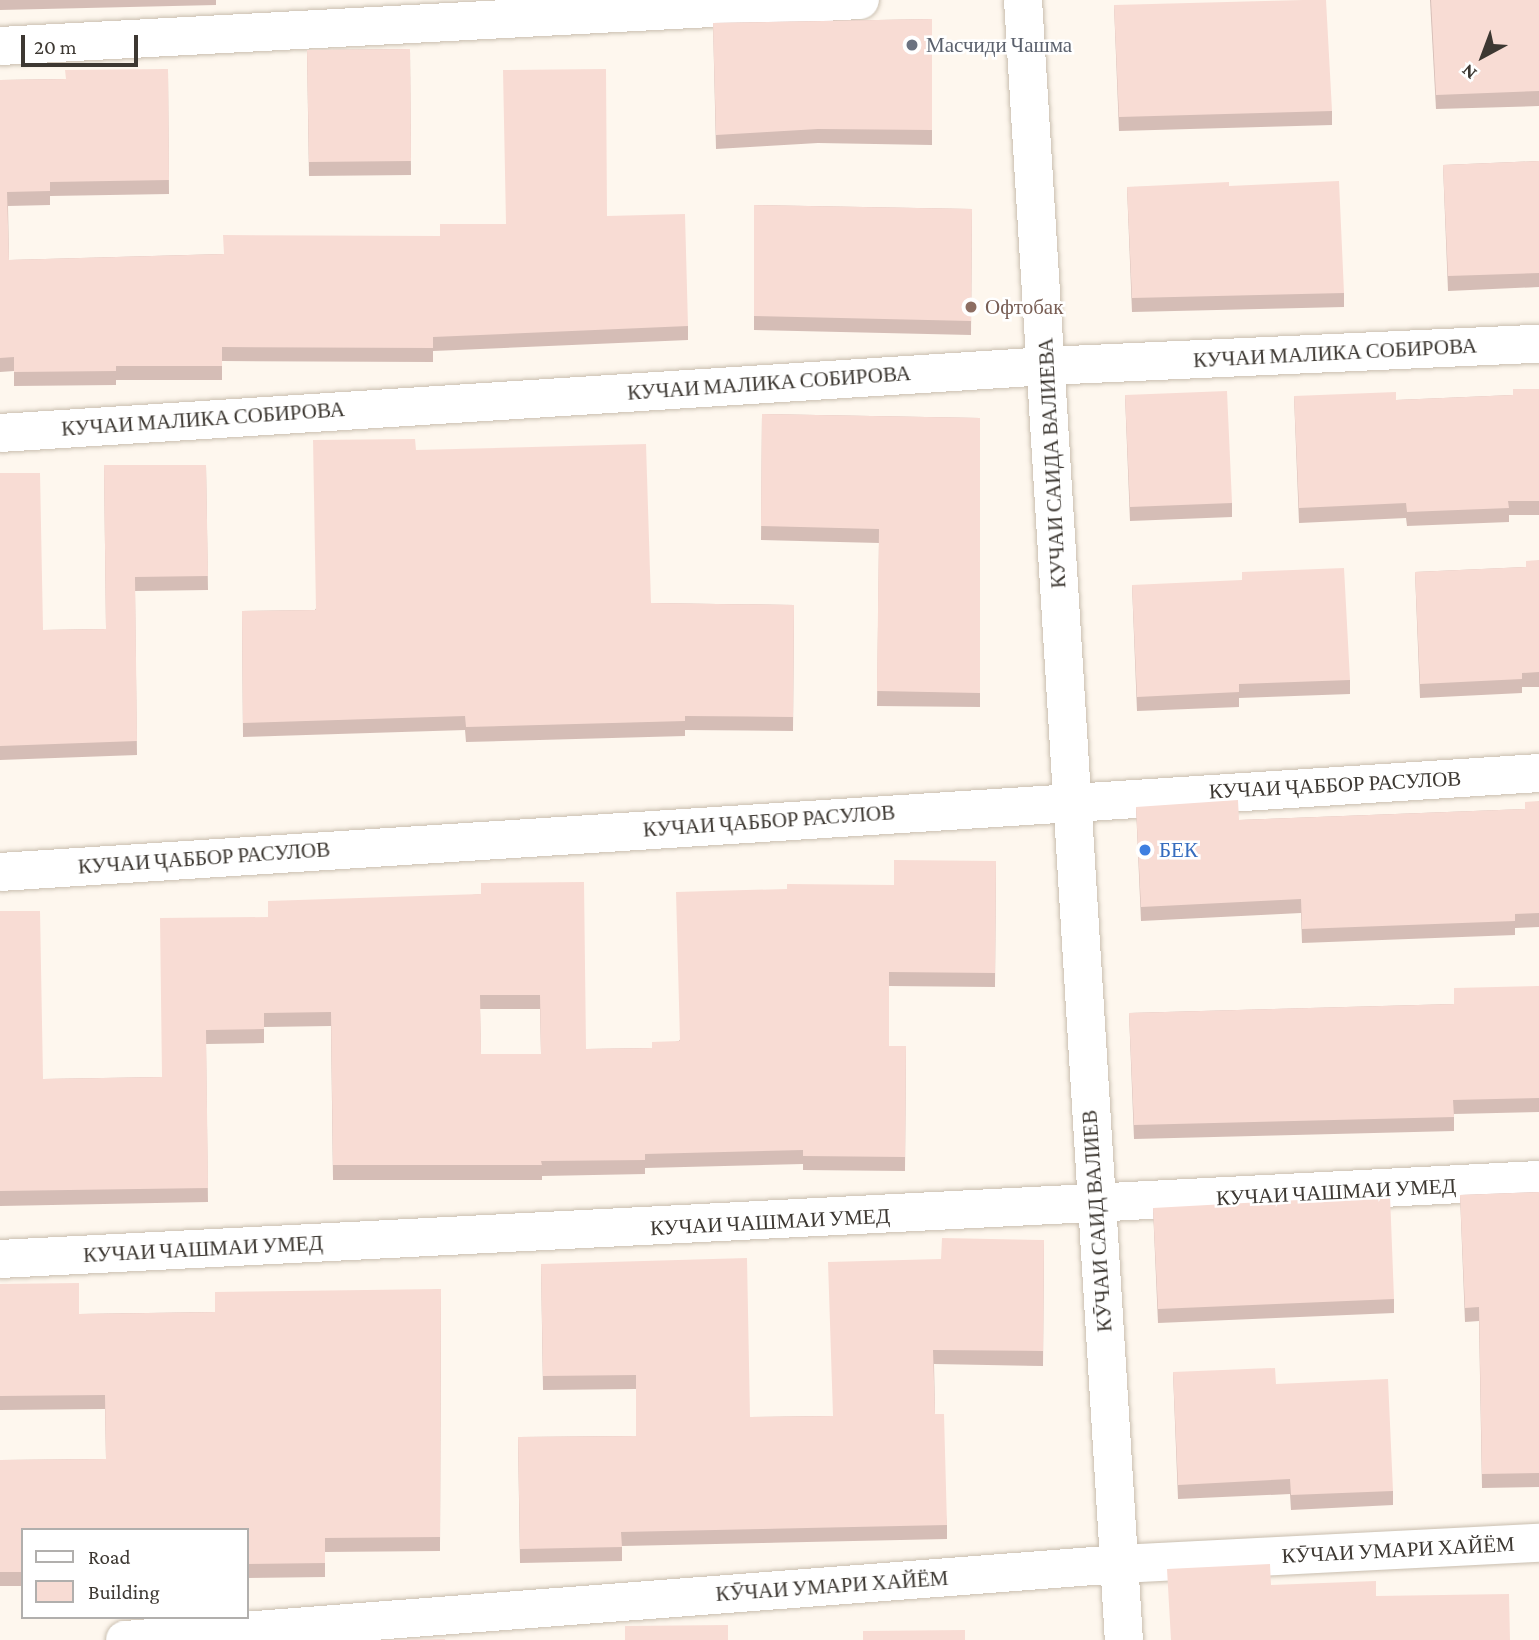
<!DOCTYPE html>
<meta charset="utf-8">
<style>
body{margin:0}
#map{position:relative;width:1539px;height:1640px;overflow:hidden;background:#fef7ee;font-family:"Crimson Pro",serif}
div>[style]{position:absolute}
.roads{filter:drop-shadow(0 0 2px #c9beaf) drop-shadow(0 0 2px #c9beaf)}
.minor>*{height:38px;margin:-19px;padding:0 19px;transform-origin:19px;border-radius:19px;background:#fff}
.wall>*{inset:0;background:#d5bdb6}
.building>*{inset:0;background:#f8dcd4}
.dots>*{width:19px;height:19px;translate:-50% -50%;box-sizing:border-box;border:4px solid #fff;border-radius:50%}
span{translate:-50% -50%;white-space:nowrap;text-align:center;line-height:1.15;-webkit-text-stroke:5px #fff;paint-order:stroke}
.worship-label{font-size:21px;color:#5b616d}
.left{translate:0 -50%;text-align:left}
.education-label{font-size:21px;color:#785e54}
.street-label{font-size:21px;color:#3d3832}
.shop-label{font-size:21px;color:#366cbe}
.legend{position:absolute;left:21px;top:1528px;width:228px;height:91px;box-sizing:border-box;background:#fff;border:2px solid #b1afad;margin:0;padding:9px 12px;list-style:none;font-size:21px;color:#3d3832}
.legend li{display:flex;align-items:center;gap:14px;height:35px}
.legend b{width:35px;border:2px solid #b1afad}
.north{position:absolute;left:1448px;top:21px;width:70px;height:70px;-webkit-text-stroke:5px #fff;paint-order:stroke;rotate:221deg;font-size:19px;font-weight:700;line-height:28px;text-align:center;color:#3d3832}
.north::after{content:'';display:block;margin:auto;width:24px;height:32px;background:#3d3832;clip-path:polygon(50% 0,100% 100%,50% 72%,0 100%)}
.scale{position:absolute;left:21px;top:35px;width:117px;height:32px;box-sizing:border-box;border:4px solid #3d3832;border-top:0;padding-left:9px;font-size:21px;line-height:24px;white-space:nowrap;color:#3d3832;-webkit-text-stroke:5px #fff;paint-order:stroke}
</style>
<div id="map">
<div class="roads">
<div class="minor">
<i style="left:1023px;top:0;width:1643px;rotate:86.48deg"></i>
<i style="left:0;top:46px;width:861px;rotate:-3.06deg"></i>
<i style="left:0;top:433px;width:1049px;rotate:-3.66deg"></i>
<i style="left:1047px;top:366px;width:492px;rotate:-2.6deg"></i>
<i style="left:0;top:872px;width:1542px;rotate:-3.68deg"></i>
<i style="left:0;top:1259px;width:1541px;rotate:-2.94deg"></i>
<i style="left:125px;top:1640px;width:997px;rotate:-4.37deg"></i>
<i style="left:1119px;top:1564px;width:421px;rotate:-2.9deg"></i>
</div>
</div>
<div class="wall">
<i style="clip-path:polygon(0 0,216px 0,216px 5px,0 10px)"></i>
<i style="clip-path:polygon(1430px 0,1539px 0,1539px 106px,1436px 109px)"></i>
<i style="clip-path:polygon(1114px 5px,1332px 111px,1332px 125px,1119px 131px)"></i>
<i style="clip-path:polygon(932px 19px,932px 145px,818px 143px,716px 149px,713px 23px)"></i>
<i style="clip-path:polygon(410px 49px,411px 175px,309px 176px,307px 50px)"></i>
<i style="clip-path:polygon(168px 69px,169px 194px,50px 196px,50px 205px,8px 206px,9px 260px,223px 254px,440px 236px,506px 224px,607px 216px,688px 326px,688px 340px,433px 351px,433px 362px,222px 361px,222px 380px,116px 380px,116px 385px,14px 386px,14px 371px,0 372px,0 80px,66px 79px)"></i>
<i style="clip-path:polygon(1539px 161px,1539px 287px,1448px 291px,1443px 165px)"></i>
<i style="clip-path:polygon(1229px 186px,1344px 293px,1344px 307px,1132px 312px,1127px 187px)"></i>
<i style="clip-path:polygon(754px 205px,972px 209px,971px 335px,754px 330px)"></i>
<i style="clip-path:polygon(1539px 389px,1539px 515px,1509px 515px,1509px 522px,1407px 526px,1406px 518px,1299px 523px,1294px 396px,1396px 400px,1513px 395px)"></i>
<i style="clip-path:polygon(1125px 395px,1232px 503px,1232px 517px,1130px 521px)"></i>
<i style="clip-path:polygon(762px 414px,980px 418px,980px 707px,877px 706px,879px 543px,761px 540px)"></i>
<i style="clip-path:polygon(416px 450px,651px 603px,794px 605px,793px 731px,685px 730px,685px 736px,466px 742px,465px 730px,243px 737px,242px 611px,315px 610px)"></i>
<i style="clip-path:polygon(104px 465px,206px 465px,208px 590px,135px 591px,137px 755px,0 760px,0 473px,43px 630px,106px 629px)"></i>
<i style="clip-path:polygon(1539px 560px,1539px 687px,1522px 687px,1522px 693px,1420px 698px,1415px 572px,1526px 567px)"></i>
<i style="clip-path:polygon(1132px 585px,1350px 680px,1350px 694px,1239px 698px,1239px 707px,1137px 711px)"></i>
<i style="clip-path:polygon(1539px 801px,1539px 927px,1515px 928px,1515px 935px,1302px 943px,1301px 913px,1141px 921px,1136px 807px,1239px 820px,1525px 809px)"></i>
<i style="clip-path:polygon(evenodd,996px 861px,995px 987px,889px 986px,889px 1046px,906px 1046px,905px 1171px,803px 1170px,803px 1164px,645px 1168px,645px 1174px,542px 1176px,542px 1180px,333px 1180px,331px 1026px,264px 1027px,264px 1043px,206px 1044px,208px 1202px,0 1206px,0 911px,43px 1079px,162px 1077px,268px 917px,481px 894px,586px 1049px,652px 1048px,679px 1041px,787px 889px,894px 885px,996px 861px,480px 1009px,540px 1009px,541px 1054px,481px 1054px,480px 1009px)"></i>
<i style="clip-path:polygon(1539px 986px,1539px 1112px,1454px 1114px,1454px 1131px,1134px 1139px,1129px 1013px,1454px 1004px)"></i>
<i style="clip-path:polygon(1539px 1192px,1539px 1487px,1482px 1488px,1479px 1321px,1465px 1322px,1460px 1195px)"></i>
<i style="clip-path:polygon(1153px 1208px,1394px 1299px,1394px 1313px,1158px 1323px)"></i>
<i style="clip-path:polygon(1044px 1240px,1043px 1366px,934px 1364px,935px 1414px,947px 1525px,947px 1539px,622px 1546px,622px 1561px,520px 1563px,518px 1437px,636px 1436px,636px 1389px,543px 1390px,541px 1264px,750px 1417px,833px 1416px,941px 1259px)"></i>
<i style="clip-path:polygon(0 1284px,79px 1314px,215px 1312px,441px 1289px,440px 1551px,325px 1552px,325px 1577px,247px 1578px,247px 1530px,23px 1530px,23px 1586px,0 1586px,0 1460px,106px 1459px,105px 1409px,0 1410px)"></i>
<i style="clip-path:polygon(1173px 1372px,1393px 1491px,1393px 1505px,1291px 1510px,1290px 1494px,1178px 1499px)"></i>
</div>
<div class="building">
<i style="clip-path:polygon(1303px 0,1326px 0,1332px 111px,1119px 117px,1114px 5px)"></i>
<i style="clip-path:polygon(1431px 0,1539px 0,1539px 91px,1436px 95px)"></i>
<i style="clip-path:polygon(932px 19px,932px 130px,818px 129px,716px 135px,713px 23px)"></i>
<i style="clip-path:polygon(410px 49px,411px 161px,309px 162px,307px 50px)"></i>
<i style="clip-path:polygon(168px 69px,169px 180px,50px 182px,50px 191px,7px 192px,9px 260px,224px 254px,223px 235px,440px 236px,440px 224px,506px 224px,503px 70px,606px 69px,607px 216px,685px 214px,688px 326px,433px 337px,433px 348px,222px 347px,222px 366px,116px 366px,116px 371px,14px 372px,14px 357px,0 358px,0 80px,66px 79px,65px 70px)"></i>
<i style="clip-path:polygon(1539px 161px,1539px 273px,1448px 276px,1443px 165px)"></i>
<i style="clip-path:polygon(1339px 181px,1344px 293px,1132px 298px,1127px 187px,1229px 182px,1229px 186px)"></i>
<i style="clip-path:polygon(754px 205px,972px 209px,971px 321px,754px 316px)"></i>
<i style="clip-path:polygon(1513px 389px,1539px 389px,1539px 501px,1508px 501px,1509px 508px,1407px 512px,1406px 503px,1299px 508px,1294px 396px,1396px 392px,1396px 400px,1513px 395px)"></i>
<i style="clip-path:polygon(1227px 391px,1232px 503px,1130px 507px,1125px 395px)"></i>
<i style="clip-path:polygon(762px 414px,980px 418px,980px 693px,877px 691px,879px 529px,761px 526px)"></i>
<i style="clip-path:polygon(415px 439px,416px 450px,646px 444px,651px 603px,794px 605px,793px 717px,685px 716px,685px 721px,466px 727px,465px 716px,243px 723px,242px 611px,316px 610px,313px 440px)"></i>
<i style="clip-path:polygon(104px 465px,206px 465px,208px 576px,135px 577px,137px 741px,0 746px,0 473px,40px 473px,43px 630px,106px 629px)"></i>
<i style="clip-path:polygon(1539px 560px,1539px 672px,1522px 673px,1522px 679px,1420px 684px,1415px 572px,1526px 567px,1526px 561px)"></i>
<i style="clip-path:polygon(1344px 568px,1350px 680px,1239px 684px,1239px 692px,1137px 697px,1132px 585px,1242px 580px,1242px 572px)"></i>
<i style="clip-path:polygon(1238px 800px,1239px 820px,1525px 809px,1525px 802px,1539px 801px,1539px 913px,1515px 914px,1515px 921px,1302px 929px,1301px 899px,1141px 907px,1136px 807px)"></i>
<i style="clip-path:polygon(evenodd,894px 860px,996px 861px,995px 973px,889px 972px,889px 1046px,906px 1046px,905px 1157px,803px 1156px,803px 1150px,645px 1154px,645px 1160px,541px 1161px,542px 1165px,333px 1165px,331px 1012px,264px 1013px,264px 1029px,206px 1030px,208px 1188px,0 1191px,0 911px,40px 911px,43px 1079px,162px 1077px,160px 918px,268px 917px,268px 901px,481px 894px,481px 883px,584px 882px,586px 1049px,652px 1048px,652px 1042px,680px 1041px,676px 892px,787px 889px,787px 884px,894px 885px,894px 860px,480px 995px,540px 995px,541px 1054px,481px 1054px,480px 995px)"></i>
<i style="clip-path:polygon(1539px 986px,1539px 1098px,1453px 1100px,1454px 1117px,1134px 1125px,1129px 1013px,1454px 1004px,1454px 988px)"></i>
<i style="clip-path:polygon(1539px 1192px,1539px 1473px,1482px 1474px,1479px 1307px,1465px 1308px,1460px 1195px)"></i>
<i style="clip-path:polygon(1390px 1195px,1394px 1299px,1158px 1309px,1153px 1208px)"></i>
<i style="clip-path:polygon(942px 1238px,1044px 1240px,1043px 1351px,933px 1350px,935px 1414px,944px 1414px,947px 1525px,621px 1532px,622px 1547px,520px 1549px,518px 1437px,636px 1436px,636px 1375px,543px 1376px,541px 1264px,747px 1258px,750px 1417px,833px 1416px,828px 1262px,941px 1259px)"></i>
<i style="clip-path:polygon(79px 1283px,79px 1314px,215px 1312px,215px 1292px,441px 1289px,440px 1537px,325px 1538px,325px 1563px,247px 1564px,247px 1530px,23px 1530px,23px 1572px,0 1572px,0 1460px,106px 1459px,105px 1395px,0 1396px,0 1284px)"></i>
<i style="clip-path:polygon(1275px 1368px,1276px 1384px,1388px 1379px,1393px 1491px,1291px 1495px,1290px 1479px,1178px 1485px,1173px 1372px)"></i>
<i style="clip-path:polygon(1270px 1564px,1271px 1585px,1376px 1581px,1376px 1596px,1509px 1594px,1510px 1640px,1171px 1640px,1167px 1569px)"></i>
<i style="clip-path:polygon(728px 1625px,728px 1640px,625px 1640px,625px 1626px)"></i>
<i style="clip-path:polygon(965px 1630px,965px 1640px,863px 1640px,863px 1631px)"></i>
<i style="clip-path:polygon(445px 1639px,445px 1640px,378px 1640px)"></i>
</div>
<div class="dots">
<i style="left:912px;top:45px;background:#6b7280"></i>
<i style="left:971px;top:307px;background:#8d6e63"></i>
<i style="left:1145px;top:850px;background:#3f7fe0"></i>
</div>
<div class="worship-label">
<span class="left" style="left:926px;top:45px">Масчиди Чашма</span>
</div>
<div class="education-label">
<span class="left" style="left:985px;top:307px">Офтобак</span>
</div>
<div class="street-label">
<span style="left:1335px;top:353px;rotate:-3deg">КУЧАИ МАЛИКА СОБИРОВА</span>
<span style="left:769px;top:383px;rotate:-4deg">КУЧАИ МАЛИКА СОБИРОВА</span>
<span style="left:203px;top:419px;rotate:-4deg">КУЧАИ МАЛИКА СОБИРОВА</span>
<span style="left:1052px;top:463px;rotate:-93deg">КУЧАИ САИДА ВАЛИЕВА</span>
<span style="left:1335px;top:785px;rotate:-3deg">КУЧАИ ҶАББОР РАСУЛОВ</span>
<span style="left:769px;top:821px;rotate:-4deg">КУЧАИ ҶАББОР РАСУЛОВ</span>
<span style="left:204px;top:858px;rotate:-4deg">КУЧАИ ҶАББОР РАСУЛОВ</span>
<span style="left:1336px;top:1192px;rotate:-3deg">КУЧАИ ЧАШМАИ УМЕД</span>
<span style="left:1097px;top:1221px;rotate:-94deg">КӮЧАИ САИД ВАЛИЕВ</span>
<span style="left:770px;top:1222px;rotate:-3deg">КУЧАИ ЧАШМАИ УМЕД</span>
<span style="left:203px;top:1249px;rotate:-3deg">КУЧАИ ЧАШМАИ УМЕД</span>
<span style="left:1398px;top:1550px;rotate:-3deg">КӮЧАИ УМАРИ ХАЙЁМ</span>
<span style="left:832px;top:1586px;rotate:-4deg">КӮЧАИ УМАРИ ХАЙЁМ</span>
</div>
<div class="shop-label">
<span class="left" style="left:1159px;top:850px">БЕК</span>
</div>
<ul class="legend">
<li><b style="height:9px;background:#fff"></b>Road</li>
<li><b style="height:19px;background:#f8dcd4"></b>Building</li>
</ul>
<div class="north">N</div>
<div class="scale">20 m</div>
</div>
